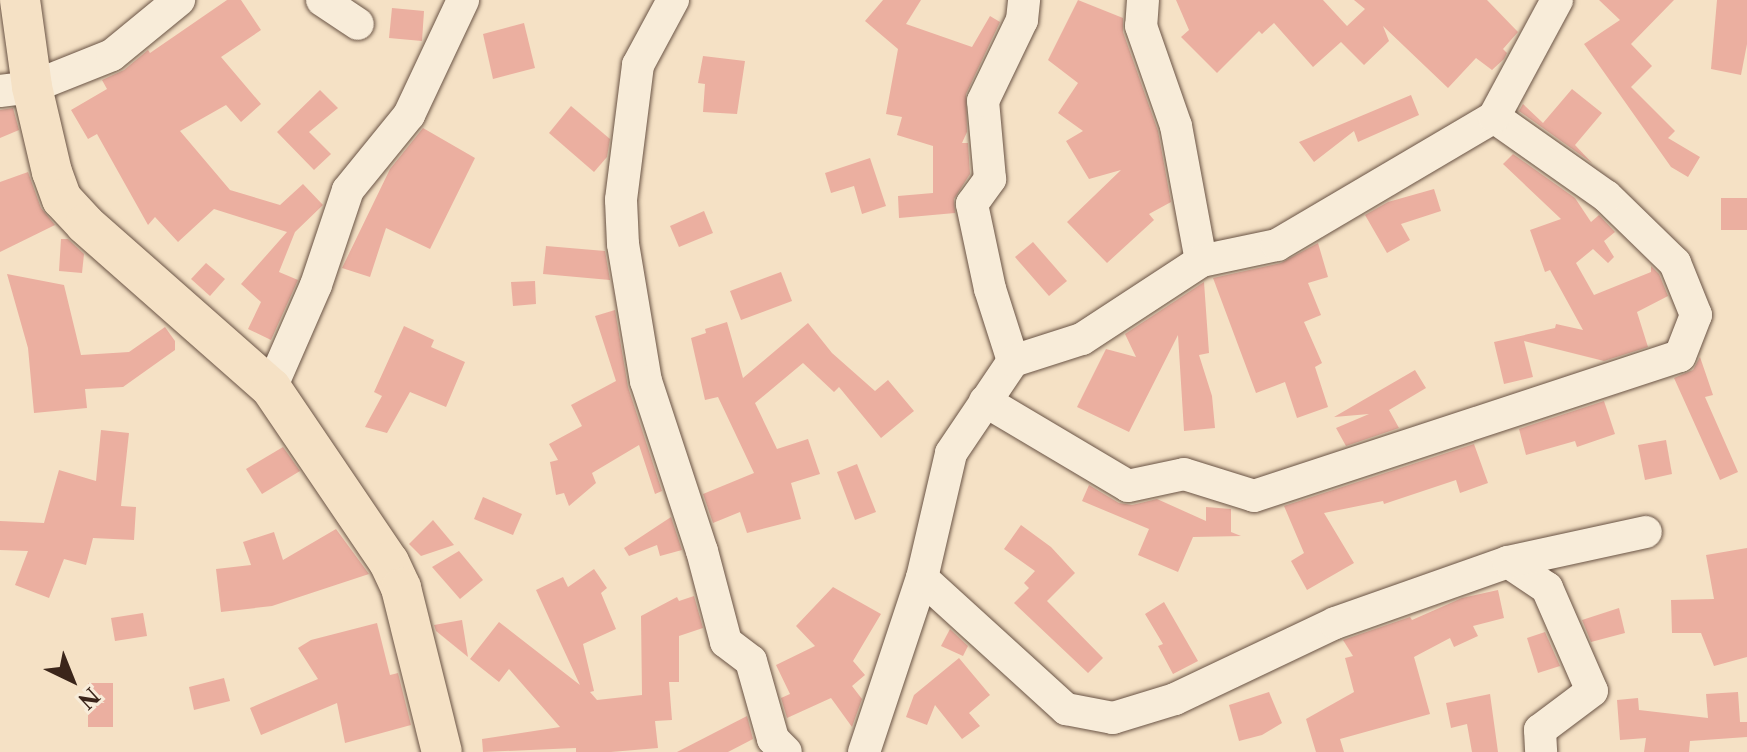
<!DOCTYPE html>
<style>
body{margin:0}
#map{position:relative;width:1747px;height:752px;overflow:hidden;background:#f5e1c5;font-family:"Libre Caslon Text",serif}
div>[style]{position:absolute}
.building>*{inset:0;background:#ebafa0}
.roads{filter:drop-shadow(0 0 2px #6a5445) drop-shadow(0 0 2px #6a5445)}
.minor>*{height:32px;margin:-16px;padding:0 16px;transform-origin:16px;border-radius:16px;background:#f8ecd9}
.major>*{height:40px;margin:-20px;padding:0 20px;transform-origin:20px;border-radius:20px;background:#f5e1c5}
span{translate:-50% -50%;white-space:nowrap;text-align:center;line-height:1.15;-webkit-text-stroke:7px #f8ecd9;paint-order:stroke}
.north{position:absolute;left:32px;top:640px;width:80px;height:80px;-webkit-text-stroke:6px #f8ecd9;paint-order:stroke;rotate:137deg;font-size:22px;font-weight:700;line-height:32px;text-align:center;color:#3b251a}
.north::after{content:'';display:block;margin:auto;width:28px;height:36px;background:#3b251a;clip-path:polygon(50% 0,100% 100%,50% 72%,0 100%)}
</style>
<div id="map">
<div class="building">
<i style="clip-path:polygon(227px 0,241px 0,261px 30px,221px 57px,261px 104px,241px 122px,226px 105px,180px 131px,230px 190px,280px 205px,303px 184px,323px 205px,295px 232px,279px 272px,298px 280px,271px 340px,248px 329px,261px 302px,241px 284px,287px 232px,214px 209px,178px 242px,155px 217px,148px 225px,97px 134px,88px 139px,71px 110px,107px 89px,102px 80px,124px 70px,148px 50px,150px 53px)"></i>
<i style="clip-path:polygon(883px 0,921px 0,906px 24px,972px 47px,990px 16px,1000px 22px,966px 94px,967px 132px,962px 143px,968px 143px,970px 174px,954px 199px,955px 213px,899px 218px,898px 196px,933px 193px,933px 146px,897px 135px,902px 117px,886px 114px,898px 49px,865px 21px)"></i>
<i style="clip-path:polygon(1078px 0,1123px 18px,1123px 32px,1158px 131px,1171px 202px,1149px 214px,1154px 220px,1107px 263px,1067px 222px,1121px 170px,1089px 179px,1066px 141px,1083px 131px,1058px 113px,1078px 83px,1048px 60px)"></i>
<i style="clip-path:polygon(1176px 0,1323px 0,1347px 26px,1365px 9px,1354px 0,1487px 0,1518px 32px,1503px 49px,1507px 53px,1504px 59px,1492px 70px,1476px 58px,1448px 88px,1383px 26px,1389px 41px,1364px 65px,1341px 42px,1313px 67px,1274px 23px,1262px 34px,1259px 31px,1217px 73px,1181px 37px,1189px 30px)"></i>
<i style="clip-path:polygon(1599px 0,1674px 0,1631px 44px,1652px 66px,1631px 87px,1675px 131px,1668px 138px,1700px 157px,1688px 177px,1671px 167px,1584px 44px,1620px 20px)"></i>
<i style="clip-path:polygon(1717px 0,1747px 0,1747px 44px,1741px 75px,1711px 69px)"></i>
<i style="clip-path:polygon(392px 8px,424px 11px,422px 41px,389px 38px)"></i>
<i style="clip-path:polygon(524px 23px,535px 68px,493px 79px,483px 34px)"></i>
<i style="clip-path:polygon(703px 56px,745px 61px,737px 114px,703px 112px,705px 84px,698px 83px)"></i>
<i style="clip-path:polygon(1572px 89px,1602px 113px,1575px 145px,1592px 163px,1519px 111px,1523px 104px,1543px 123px)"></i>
<i style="clip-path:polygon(320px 90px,338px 108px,309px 132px,331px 154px,314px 170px,277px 132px)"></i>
<i style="clip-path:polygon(1411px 95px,1419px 115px,1358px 142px,1354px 131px,1314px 162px,1299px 142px)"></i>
<i style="clip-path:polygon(571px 106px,610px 139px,607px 157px,594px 172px,549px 133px)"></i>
<i style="clip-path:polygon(13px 108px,19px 130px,0 138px,0 110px)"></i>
<i style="clip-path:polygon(423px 128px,475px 158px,430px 249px,386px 228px,370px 277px,342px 268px,390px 169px)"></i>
<i style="clip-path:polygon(1513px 154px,1575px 198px,1591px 222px,1599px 215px,1615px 232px,1604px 241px,1614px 257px,1608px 263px,1593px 249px,1576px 263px,1594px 295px,1651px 272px,1651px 266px,1659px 274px,1668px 296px,1637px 312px,1648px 347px,1604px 361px,1524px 341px,1533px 377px,1504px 384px,1494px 342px,1555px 328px,1556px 324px,1583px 330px,1550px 270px,1545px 272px,1530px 230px,1561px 219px,1503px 164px)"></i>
<i style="clip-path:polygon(870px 158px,886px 206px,862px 214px,854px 186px,831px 193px,825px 173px)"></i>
<i style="clip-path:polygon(28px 172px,41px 208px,55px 225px,0 252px,0 182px)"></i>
<i style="clip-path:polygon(1434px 189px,1441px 211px,1401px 224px,1410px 240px,1387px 253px,1365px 215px,1388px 202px)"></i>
<i style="clip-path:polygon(1721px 198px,1747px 198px,1747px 230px,1721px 230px)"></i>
<i style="clip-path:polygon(704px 211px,713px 233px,679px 247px,670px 226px)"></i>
<i style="clip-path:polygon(61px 239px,68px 239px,84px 254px,82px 273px,59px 271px)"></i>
<i style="clip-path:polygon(1033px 242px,1067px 281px,1049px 296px,1015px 257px)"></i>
<i style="clip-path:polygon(1318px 243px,1328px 277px,1308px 283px,1321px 315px,1304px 322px,1322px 363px,1315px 367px,1328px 407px,1297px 418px,1285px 382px,1256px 393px,1213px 278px,1281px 263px)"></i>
<i style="clip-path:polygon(546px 246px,605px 251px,610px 280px,543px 274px)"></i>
<i style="clip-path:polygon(206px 263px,225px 279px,210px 296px,191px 279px)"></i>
<i style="clip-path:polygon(781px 272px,792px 301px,741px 320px,730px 291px)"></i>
<i style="clip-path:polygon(7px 274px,64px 285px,81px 355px,129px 352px,165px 327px,175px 341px,175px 350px,123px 387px,85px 389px,87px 408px,34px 413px,28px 348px)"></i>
<i style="clip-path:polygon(535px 281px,536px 304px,513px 306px,511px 282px)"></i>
<i style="clip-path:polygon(1204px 282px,1209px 353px,1199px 355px,1212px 396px,1215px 428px,1184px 431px,1178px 335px,1129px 432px,1077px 407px,1106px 349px,1136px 357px,1125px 334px)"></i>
<i style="clip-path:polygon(615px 310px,628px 387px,662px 491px,655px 494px,639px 445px,592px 473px,596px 483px,569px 506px,564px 493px,556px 495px,550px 462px,558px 460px,549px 444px,582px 426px,571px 405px,616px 381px,595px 316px)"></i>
<i style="clip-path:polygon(727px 322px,743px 378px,808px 323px,832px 353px,875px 391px,888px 380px,914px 411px,881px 438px,839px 387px,834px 392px,803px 363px,755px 403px,777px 449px,808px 439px,820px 474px,791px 483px,801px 519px,747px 533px,740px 512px,713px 523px,703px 494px,754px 473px,718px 397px,705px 400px,691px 338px,706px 333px,705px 329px)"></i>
<i style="clip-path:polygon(404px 326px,434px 340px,431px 347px,465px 362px,446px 407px,410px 392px,387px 433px,365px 427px,382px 396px,374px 392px)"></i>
<i style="clip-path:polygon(1700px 357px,1713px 395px,1705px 397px,1738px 472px,1720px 480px,1674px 378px,1693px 370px)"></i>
<i style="clip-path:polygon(1415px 370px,1426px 388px,1389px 410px,1399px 428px,1346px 446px,1336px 428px,1369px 414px,1334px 417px)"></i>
<i style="clip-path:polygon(1604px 401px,1615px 434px,1577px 447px,1575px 441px,1526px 455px,1519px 429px)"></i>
<i style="clip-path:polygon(101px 430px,129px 433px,121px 506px,136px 507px,134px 540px,93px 538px,86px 565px,64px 559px,49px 598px,15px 585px,28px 551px,0 550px,0 521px,44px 523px,59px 470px,96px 481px)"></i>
<i style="clip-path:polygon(1666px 440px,1672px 474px,1645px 480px,1638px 445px)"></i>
<i style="clip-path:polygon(1474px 444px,1488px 483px,1460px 493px,1456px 480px,1384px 504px,1383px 501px,1324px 513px,1354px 563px,1307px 590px,1291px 561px,1304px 553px,1284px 506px)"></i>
<i style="clip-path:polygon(283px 447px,300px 471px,262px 494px,246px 469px)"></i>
<i style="clip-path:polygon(857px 464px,876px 512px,855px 520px,837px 472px)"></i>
<i style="clip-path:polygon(1089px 485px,1119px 503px,1132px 505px,1157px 499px,1206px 521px,1206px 507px,1231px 509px,1231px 532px,1241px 536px,1193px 537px,1178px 572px,1138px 555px,1149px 529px,1082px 501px)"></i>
<i style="clip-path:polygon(483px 497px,522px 514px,513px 535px,474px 519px)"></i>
<i style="clip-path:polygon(671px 517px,682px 550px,660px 556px,657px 545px,629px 556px,624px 548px)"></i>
<i style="clip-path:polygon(433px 520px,454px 545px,421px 556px,409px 544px)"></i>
<i style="clip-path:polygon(1021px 525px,1051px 547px,1075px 573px,1047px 601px,1103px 658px,1088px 673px,1014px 603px,1029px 588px,1024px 583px,1035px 571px,1004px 549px)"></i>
<i style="clip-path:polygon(336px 529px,369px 574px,272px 606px,221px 612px,216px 569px,251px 565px,243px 542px,274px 532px,283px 560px)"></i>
<i style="clip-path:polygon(1747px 548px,1747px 657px,1714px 666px,1701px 633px,1672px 633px,1671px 600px,1714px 599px,1706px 555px)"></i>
<i style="clip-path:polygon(459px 551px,483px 580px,460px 599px,432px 567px)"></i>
<i style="clip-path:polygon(594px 569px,607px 588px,601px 593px,616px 629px,583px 644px,594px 691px,590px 692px,597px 700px,642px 695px,641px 616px,677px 597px,679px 601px,694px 596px,703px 628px,679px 636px,679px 682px,669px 682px,672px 720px,655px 721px,658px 748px,611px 752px,576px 752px,576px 748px,483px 752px,482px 739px,560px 727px,509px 669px,499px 682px,470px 659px,499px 622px,580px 685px,536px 590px,563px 577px,568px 587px)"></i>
<i style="clip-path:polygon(833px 587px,881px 614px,853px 661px,865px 675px,852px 686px,862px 699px,852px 727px,831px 698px,787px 718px,781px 698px,790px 694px,776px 665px,815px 646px,796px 626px)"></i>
<i style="clip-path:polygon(1498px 590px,1504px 618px,1473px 626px,1478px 636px,1454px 647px,1450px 638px,1414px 657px,1430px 714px,1340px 739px,1344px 752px,1316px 752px,1306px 719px,1354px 692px,1345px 658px,1353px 656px,1343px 640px,1410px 617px,1412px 620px,1462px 598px)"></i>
<i style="clip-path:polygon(1164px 602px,1198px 661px,1173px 674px,1158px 646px,1163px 644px,1145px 614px)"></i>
<i style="clip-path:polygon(1619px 608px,1625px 633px,1591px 642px,1582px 620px)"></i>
<i style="clip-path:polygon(143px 613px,147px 636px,115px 641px,111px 618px)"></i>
<i style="clip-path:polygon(462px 620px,468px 657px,436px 631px,434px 625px)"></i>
<i style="clip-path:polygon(377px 623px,390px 675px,398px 673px,411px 725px,345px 743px,337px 703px,261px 735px,250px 708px,318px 679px,298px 648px,311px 640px)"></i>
<i style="clip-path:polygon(950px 629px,968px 646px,963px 656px,941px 646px)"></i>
<i style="clip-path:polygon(1545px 632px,1560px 666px,1538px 673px,1527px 638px)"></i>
<i style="clip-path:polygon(959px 658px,990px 695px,969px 713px,980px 726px,962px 739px,935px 705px,927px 725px,906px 717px,914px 695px)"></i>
<i style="clip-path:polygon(224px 678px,230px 701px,194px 710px,189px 687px)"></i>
<i style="clip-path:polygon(88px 683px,113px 683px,113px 727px,88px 727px)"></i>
<i style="clip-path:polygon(1269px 692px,1282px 723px,1262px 735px,1239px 741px,1229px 705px)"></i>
<i style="clip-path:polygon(1738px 692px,1740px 722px,1747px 722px,1747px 737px,1690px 741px,1689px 752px,1644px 752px,1646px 738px,1620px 740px,1617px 700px,1638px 698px,1639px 710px,1708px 718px,1706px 694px)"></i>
<i style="clip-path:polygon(1490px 694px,1498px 752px,1472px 752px,1467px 724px,1451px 728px,1446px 703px)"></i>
<i style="clip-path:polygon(747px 716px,753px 739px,728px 752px,677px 752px)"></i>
</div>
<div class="roads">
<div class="minor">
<i style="left:322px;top:0;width:43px;rotate:33.7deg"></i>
<i style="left:673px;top:0;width:74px;rotate:118.3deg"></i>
<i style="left:638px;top:65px;width:136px;rotate:97.2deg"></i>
<i style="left:621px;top:200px;width:44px;rotate:87.4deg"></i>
<i style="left:623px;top:244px;width:139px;rotate:80.5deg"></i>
<i style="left:646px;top:381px;width:179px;rotate:71.8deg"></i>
<i style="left:702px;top:551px;width:94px;rotate:75.2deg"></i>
<i style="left:726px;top:642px;width:31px;rotate:37deg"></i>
<i style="left:751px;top:661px;width:81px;rotate:74.2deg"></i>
<i style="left:773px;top:739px;width:18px;rotate:45deg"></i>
<i style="left:1143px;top:0;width:26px;rotate:94deg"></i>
<i style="left:1141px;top:26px;width:106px;rotate:70.7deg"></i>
<i style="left:1176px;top:126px;width:137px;rotate:79.5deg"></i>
<i style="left:0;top:91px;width:32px;rotate:-7deg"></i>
<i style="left:32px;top:87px;width:86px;rotate:-21.8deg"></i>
<i style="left:112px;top:55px;width:87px;rotate:-39.4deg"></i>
<i style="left:1013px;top:361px;width:76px;rotate:-107.7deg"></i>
<i style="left:990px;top:289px;width:87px;rotate:-102deg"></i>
<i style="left:972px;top:204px;width:31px;rotate:-54deg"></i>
<i style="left:990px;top:179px;width:78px;rotate:-95.1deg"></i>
<i style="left:983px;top:101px;width:90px;rotate:-64.3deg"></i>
<i style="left:1022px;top:20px;width:20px;rotate:-84deg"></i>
<i style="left:271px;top:388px;width:112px;rotate:-66.4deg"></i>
<i style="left:316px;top:285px;width:100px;rotate:-71.4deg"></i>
<i style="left:348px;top:190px;width:97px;rotate:-50.9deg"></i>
<i style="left:409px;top:115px;width:127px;rotate:-64.8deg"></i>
<i style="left:985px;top:401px;width:166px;rotate:30.7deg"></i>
<i style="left:1128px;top:486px;width:57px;rotate:-12.1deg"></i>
<i style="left:1184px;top:474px;width:73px;rotate:17.4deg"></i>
<i style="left:1254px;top:496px;width:448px;rotate:-18.2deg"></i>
<i style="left:1680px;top:356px;width:44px;rotate:-68.7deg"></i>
<i style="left:1696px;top:315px;width:56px;rotate:-112deg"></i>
<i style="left:1675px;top:263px;width:96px;rotate:-135.8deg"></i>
<i style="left:1606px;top:196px;width:137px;rotate:-144.8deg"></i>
<i style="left:1508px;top:562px;width:47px;rotate:33.7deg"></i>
<i style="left:1547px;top:588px;width:112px;rotate:66.4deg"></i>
<i style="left:1592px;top:691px;width:65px;rotate:143.1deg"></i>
<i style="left:1540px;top:730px;width:22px;rotate:87deg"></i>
<i style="left:922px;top:578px;width:195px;rotate:42.3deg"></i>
<i style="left:1066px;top:709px;width:48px;rotate:10.8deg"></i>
<i style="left:1113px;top:718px;width:65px;rotate:-17deg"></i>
<i style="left:1175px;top:699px;width:177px;rotate:-25.4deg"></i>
<i style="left:1335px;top:623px;width:183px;rotate:-19.4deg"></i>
<i style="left:1508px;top:562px;width:141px;rotate:-12.3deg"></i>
<i style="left:864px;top:752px;width:183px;rotate:-71.6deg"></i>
<i style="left:922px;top:578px;width:128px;rotate:-76.9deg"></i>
<i style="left:951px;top:453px;width:111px;rotate:-56deg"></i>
<i style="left:1013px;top:361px;width:72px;rotate:-17.7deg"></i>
<i style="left:1082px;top:339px;width:142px;rotate:-33.2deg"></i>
<i style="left:1201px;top:261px;width:78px;rotate:-11.9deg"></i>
<i style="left:1277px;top:245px;width:252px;rotate:-30.5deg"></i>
<i style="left:1494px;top:117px;width:133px;rotate:-61.7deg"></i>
</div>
<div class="major">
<i style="left:20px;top:0;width:88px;rotate:82.1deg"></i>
<i style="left:32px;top:87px;width:87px;rotate:76.8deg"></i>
<i style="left:52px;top:172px;width:29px;rotate:70deg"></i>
<i style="left:62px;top:199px;width:34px;rotate:47deg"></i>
<i style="left:85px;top:224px;width:248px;rotate:41.4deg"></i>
<i style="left:271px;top:388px;width:210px;rotate:55.9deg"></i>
<i style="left:389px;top:562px;width:29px;rotate:65deg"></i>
<i style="left:401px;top:588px;width:169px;rotate:76deg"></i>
</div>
</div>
<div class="north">N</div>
</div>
